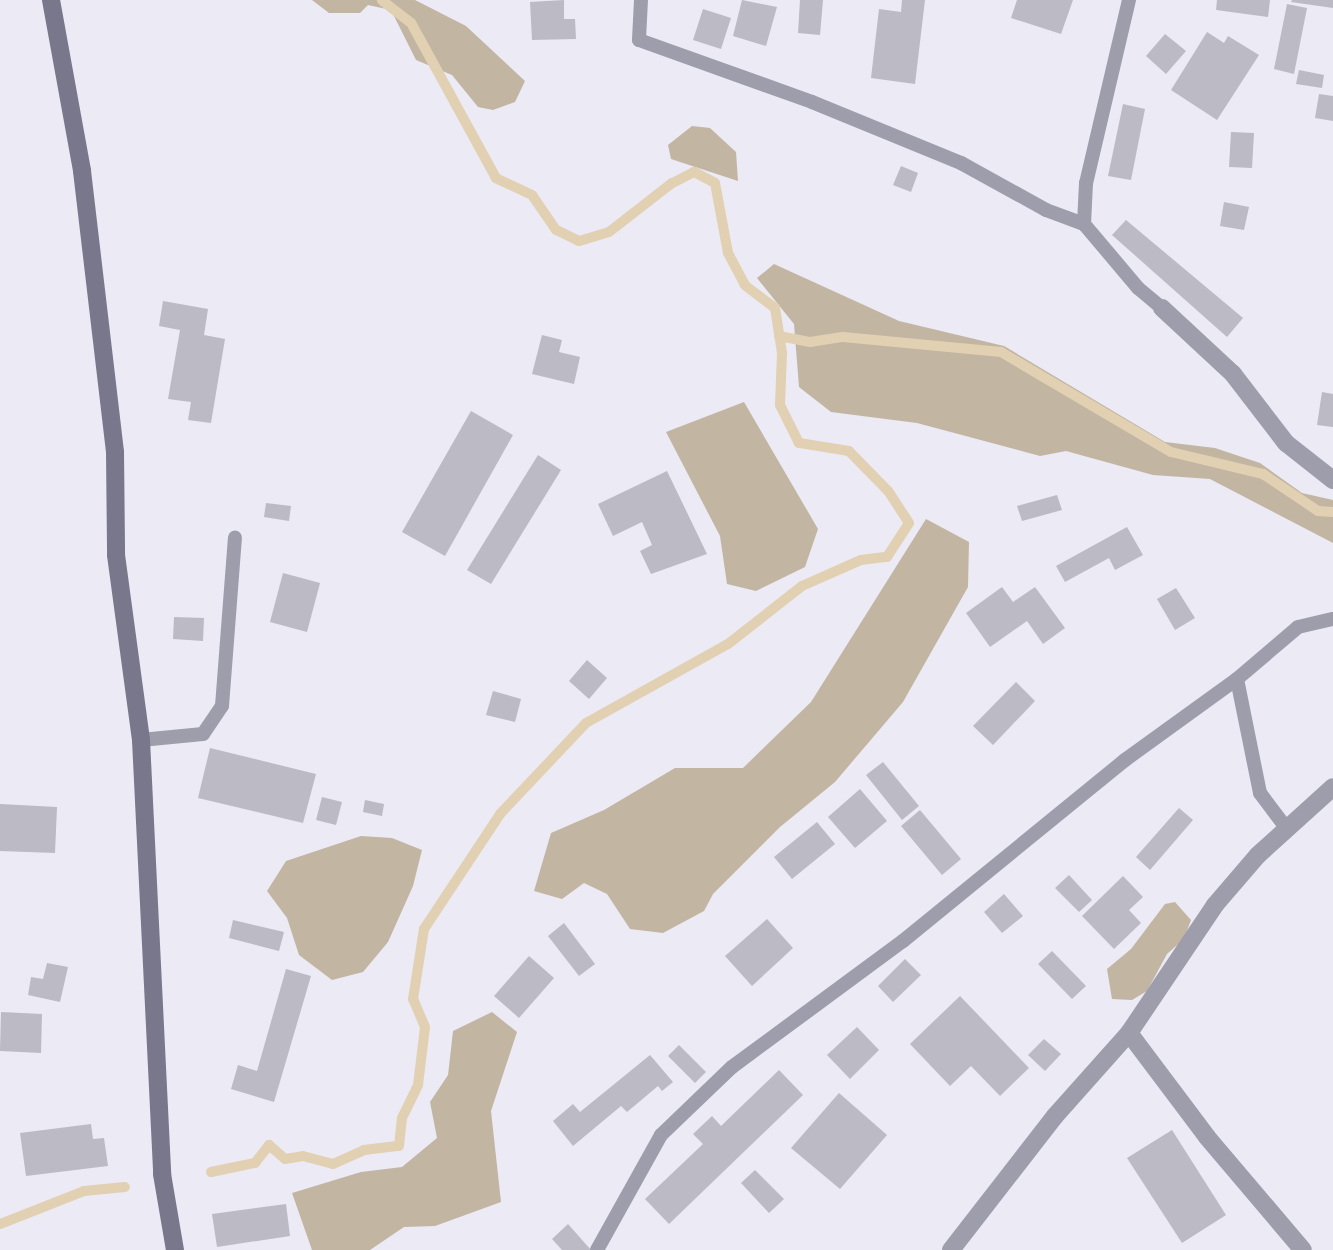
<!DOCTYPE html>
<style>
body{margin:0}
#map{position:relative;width:1333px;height:1250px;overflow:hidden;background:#ebeaf5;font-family:Barlow,sans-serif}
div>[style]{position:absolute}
.green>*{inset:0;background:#c2b6a3}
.stream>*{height:10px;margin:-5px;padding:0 5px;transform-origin:5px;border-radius:5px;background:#e2d0b2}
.building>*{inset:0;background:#bbbac5}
.service>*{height:14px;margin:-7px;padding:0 7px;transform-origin:7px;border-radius:7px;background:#9e9dab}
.minor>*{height:18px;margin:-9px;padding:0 9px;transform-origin:9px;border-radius:9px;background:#9e9dab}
.secondary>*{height:18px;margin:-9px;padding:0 9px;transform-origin:9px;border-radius:9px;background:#79778b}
span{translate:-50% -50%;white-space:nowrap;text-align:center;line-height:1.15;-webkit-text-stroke:6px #f8f7fe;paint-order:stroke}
</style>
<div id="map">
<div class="green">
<i style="clip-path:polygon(312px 0,415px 0,466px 26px,525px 81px,515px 102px,493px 110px,478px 107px,452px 75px,416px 60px,391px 10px,368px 5px,360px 13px,329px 13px)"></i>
<i style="clip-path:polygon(692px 126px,710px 128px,736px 152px,738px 181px,671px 159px,668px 145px)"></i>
<i style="clip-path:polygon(774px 264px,899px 321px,1004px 346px,1165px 442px,1215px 448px,1260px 463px,1302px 493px,1333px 500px,1333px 543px,1210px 479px,1153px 475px,1066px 451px,1040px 456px,917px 423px,831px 412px,799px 387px,794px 324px,757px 278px)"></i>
<i style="clip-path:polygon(744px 402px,818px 529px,805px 567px,756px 591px,727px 584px,720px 536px,666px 432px)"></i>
<i style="clip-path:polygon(926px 519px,969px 542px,968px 587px,903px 702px,835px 782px,780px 827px,713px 894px,704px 911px,663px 933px,630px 929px,607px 894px,584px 883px,562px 899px,534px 891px,551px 833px,604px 810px,675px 768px,743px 768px,811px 702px)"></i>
<i style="clip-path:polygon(361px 836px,392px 838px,422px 850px,413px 886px,388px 942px,363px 972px,332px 980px,299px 955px,287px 918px,267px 891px,286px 861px)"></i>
<i style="clip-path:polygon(1175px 902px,1191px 920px,1184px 939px,1167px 954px,1147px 991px,1132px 1000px,1112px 999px,1107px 969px,1131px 949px,1165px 904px)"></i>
<i style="clip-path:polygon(492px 1012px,517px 1032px,491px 1111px,501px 1202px,435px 1226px,404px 1227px,370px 1250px,312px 1250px,292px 1193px,361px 1172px,402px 1167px,437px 1138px,430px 1102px,448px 1075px,453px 1031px)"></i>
</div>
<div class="stream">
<i style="left:779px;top:336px;width:32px;rotate:11deg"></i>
<i style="left:810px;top:342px;width:33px;rotate:-9deg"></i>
<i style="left:843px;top:337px;width:159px;rotate:5.4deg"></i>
<i style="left:1001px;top:352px;width:197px;rotate:30.5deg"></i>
<i style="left:1171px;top:452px;width:95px;rotate:13.4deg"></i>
<i style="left:1263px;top:474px;width:66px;rotate:33.9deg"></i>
<i style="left:1318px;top:511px;width:15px;rotate:4deg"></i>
<i style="left:211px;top:1172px;width:45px;rotate:-11.6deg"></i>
<i style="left:255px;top:1163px;width:23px;rotate:-52deg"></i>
<i style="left:269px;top:1145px;width:21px;rotate:41deg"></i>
<i style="left:285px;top:1159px;width:18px;rotate:-9deg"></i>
<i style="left:303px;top:1156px;width:31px;rotate:15deg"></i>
<i style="left:333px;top:1164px;width:34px;rotate:-24deg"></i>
<i style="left:364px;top:1150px;width:35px;rotate:-7deg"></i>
<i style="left:399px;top:1146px;width:28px;rotate:-84deg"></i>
<i style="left:402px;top:1118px;width:37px;rotate:-64deg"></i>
<i style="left:418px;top:1085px;width:58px;rotate:-83.1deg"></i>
<i style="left:425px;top:1027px;width:30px;rotate:-113deg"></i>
<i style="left:413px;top:999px;width:71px;rotate:-81.1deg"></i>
<i style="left:424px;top:929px;width:138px;rotate:-56.5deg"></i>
<i style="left:500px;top:814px;width:125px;rotate:-46.6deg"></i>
<i style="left:586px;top:723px;width:162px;rotate:-29.1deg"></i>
<i style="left:728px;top:644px;width:94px;rotate:-38.1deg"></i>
<i style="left:802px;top:586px;width:64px;rotate:-23.8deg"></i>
<i style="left:861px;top:560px;width:26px;rotate:-7deg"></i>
<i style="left:887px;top:557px;width:40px;rotate:-57.1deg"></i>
<i style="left:909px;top:523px;width:38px;rotate:-123deg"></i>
<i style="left:888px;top:491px;width:56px;rotate:-134.3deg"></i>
<i style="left:849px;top:451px;width:51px;rotate:-170.9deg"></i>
<i style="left:799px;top:443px;width:42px;rotate:-116.6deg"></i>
<i style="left:780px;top:405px;width:52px;rotate:-87.8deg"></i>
<i style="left:782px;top:353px;width:46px;rotate:-98.8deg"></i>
<i style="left:775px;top:308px;width:38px;rotate:-143deg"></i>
<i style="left:745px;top:285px;width:36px;rotate:-118deg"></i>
<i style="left:728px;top:253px;width:71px;rotate:-100.5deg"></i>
<i style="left:715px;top:183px;width:24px;rotate:-152deg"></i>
<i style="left:694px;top:172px;width:25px;rotate:153deg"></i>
<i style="left:672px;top:183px;width:80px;rotate:142.1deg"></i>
<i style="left:609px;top:232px;width:31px;rotate:163deg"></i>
<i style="left:579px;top:241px;width:25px;rotate:-154deg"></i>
<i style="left:556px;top:230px;width:42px;rotate:-124.4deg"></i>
<i style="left:532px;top:195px;width:40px;rotate:-155deg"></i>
<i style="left:496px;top:178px;width:177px;rotate:-118.7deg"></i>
<i style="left:411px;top:23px;width:37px;rotate:-142deg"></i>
<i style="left:0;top:1224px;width:90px;rotate:-21.4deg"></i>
<i style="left:84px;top:1191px;width:41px;rotate:-5.6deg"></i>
</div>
<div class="building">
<i style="clip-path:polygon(564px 0,564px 19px,575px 19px,576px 39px,532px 40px,530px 2px)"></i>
<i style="clip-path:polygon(742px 0,777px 7px,766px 46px,733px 36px)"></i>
<i style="clip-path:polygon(800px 0,823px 0,820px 35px,798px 33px)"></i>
<i style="clip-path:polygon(902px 0,925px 0,915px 84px,871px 78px,879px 9px,901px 12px)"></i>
<i style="clip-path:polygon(1017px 0,1073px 0,1061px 34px,1011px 18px)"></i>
<i style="clip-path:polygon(1217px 0,1270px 0,1268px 17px,1216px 10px)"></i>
<i style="clip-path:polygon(1292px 0,1333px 0,1333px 8px,1291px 2px)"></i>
<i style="clip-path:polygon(1287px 4px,1307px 8px,1294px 74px,1274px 69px)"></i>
<i style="clip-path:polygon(703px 9px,731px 18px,721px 49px,693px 40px)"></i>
<i style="clip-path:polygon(1207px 32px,1224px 43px,1228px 36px,1259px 55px,1217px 120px,1171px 90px)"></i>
<i style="clip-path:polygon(1165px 34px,1186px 51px,1166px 74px,1146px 56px)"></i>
<i style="clip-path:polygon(1299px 70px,1324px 75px,1322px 88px,1296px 84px)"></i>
<i style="clip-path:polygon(1319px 94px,1333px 96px,1333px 121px,1315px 118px)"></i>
<i style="clip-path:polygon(1123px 104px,1145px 109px,1131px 180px,1108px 176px)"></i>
<i style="clip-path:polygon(1231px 132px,1254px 133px,1252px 168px,1229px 167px)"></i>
<i style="clip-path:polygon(901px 166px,918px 173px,911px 192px,893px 185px)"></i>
<i style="clip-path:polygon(1224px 202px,1249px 207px,1244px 230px,1220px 226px)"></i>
<i style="clip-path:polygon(1126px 220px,1243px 318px,1227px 337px,1112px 235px)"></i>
<i style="clip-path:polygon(163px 301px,208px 309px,204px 335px,225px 339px,211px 423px,188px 420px,191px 402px,168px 399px,180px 330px,159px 326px)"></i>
<i style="clip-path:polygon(542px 335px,562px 340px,559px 352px,580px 357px,574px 384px,532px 374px)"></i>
<i style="clip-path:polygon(1322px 392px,1333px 394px,1333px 427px,1317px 425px)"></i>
<i style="clip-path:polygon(471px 411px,513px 435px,445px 556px,402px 532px)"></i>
<i style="clip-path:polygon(538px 455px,561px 470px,491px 584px,467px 570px)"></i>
<i style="clip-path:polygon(667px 471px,707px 554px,651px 574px,640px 551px,652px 545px,642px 522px,613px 536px,598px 504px)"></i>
<i style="clip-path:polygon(1057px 495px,1062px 510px,1022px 521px,1017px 506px)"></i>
<i style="clip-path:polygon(266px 503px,291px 506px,289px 521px,264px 517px)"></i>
<i style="clip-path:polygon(1127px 527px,1143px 555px,1115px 570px,1109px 558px,1065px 582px,1056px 566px)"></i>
<i style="clip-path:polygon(283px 573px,320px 583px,307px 632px,270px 622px)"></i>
<i style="clip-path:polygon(1002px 587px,1013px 602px,1035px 587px,1065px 628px,1043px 644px,1027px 621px,990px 647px,966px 613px)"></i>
<i style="clip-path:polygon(1176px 588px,1195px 618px,1175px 630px,1157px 599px)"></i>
<i style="clip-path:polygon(174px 617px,204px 618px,203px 641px,173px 639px)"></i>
<i style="clip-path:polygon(587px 660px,607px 678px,589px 699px,569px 681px)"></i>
<i style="clip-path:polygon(1016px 682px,1035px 701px,993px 745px,973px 726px)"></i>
<i style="clip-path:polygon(493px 691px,521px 699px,515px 722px,486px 715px)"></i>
<i style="clip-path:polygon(210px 748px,316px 774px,303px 823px,198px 798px)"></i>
<i style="clip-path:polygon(883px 762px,919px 806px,902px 820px,866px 775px)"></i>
<i style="clip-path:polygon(860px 789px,887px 821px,855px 848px,828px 817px)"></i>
<i style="clip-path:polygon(322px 797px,342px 802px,336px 825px,316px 820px)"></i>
<i style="clip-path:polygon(365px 800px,384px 804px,382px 816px,363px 812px)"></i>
<i style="clip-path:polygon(0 804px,57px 807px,55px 853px,0 851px)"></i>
<i style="clip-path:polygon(1179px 808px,1193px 820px,1150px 870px,1136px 857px)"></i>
<i style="clip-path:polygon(920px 810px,961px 859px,942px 875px,901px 826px)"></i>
<i style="clip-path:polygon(817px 822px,835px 844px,792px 879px,774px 857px)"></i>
<i style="clip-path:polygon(1069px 875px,1092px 900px,1079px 912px,1055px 888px)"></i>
<i style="clip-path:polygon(1123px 876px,1143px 897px,1129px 910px,1141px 923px,1114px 949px,1082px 916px)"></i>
<i style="clip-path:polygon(1004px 894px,1023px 916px,1002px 933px,984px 912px)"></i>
<i style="clip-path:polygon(767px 919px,793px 948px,752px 986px,725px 956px)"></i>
<i style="clip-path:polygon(233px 920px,284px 932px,279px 951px,229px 938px)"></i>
<i style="clip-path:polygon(564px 923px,595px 964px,579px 976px,548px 936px)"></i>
<i style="clip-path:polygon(1052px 951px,1086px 986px,1072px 999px,1038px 964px)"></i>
<i style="clip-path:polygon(529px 956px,554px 978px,519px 1018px,494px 996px)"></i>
<i style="clip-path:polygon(905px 959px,921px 975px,893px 1002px,878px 986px)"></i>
<i style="clip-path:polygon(47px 963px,68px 967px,60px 1002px,28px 995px,31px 977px,43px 979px)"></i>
<i style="clip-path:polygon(286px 969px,311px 976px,274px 1102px,231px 1089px,238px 1065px,257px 1071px)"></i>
<i style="clip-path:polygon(960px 996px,1029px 1068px,1000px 1096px,971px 1066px,950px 1086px,910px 1044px)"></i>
<i style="clip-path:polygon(1px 1012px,42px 1014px,41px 1053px,0 1051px)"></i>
<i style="clip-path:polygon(857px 1027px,879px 1050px,850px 1079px,827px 1055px)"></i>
<i style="clip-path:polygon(1044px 1039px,1061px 1054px,1045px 1071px,1028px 1055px)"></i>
<i style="clip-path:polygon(679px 1045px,706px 1072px,695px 1083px,668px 1056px)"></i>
<i style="clip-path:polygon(650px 1055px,673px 1082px,662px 1091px,658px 1086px,627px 1112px,621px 1106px,573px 1146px,553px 1121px,573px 1104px,580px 1112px)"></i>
<i style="clip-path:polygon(779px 1070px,803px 1095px,669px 1224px,645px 1199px,703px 1144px,693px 1134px,712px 1116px,721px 1126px)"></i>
<i style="clip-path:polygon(839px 1093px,887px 1135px,840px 1189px,791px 1148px)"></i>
<i style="clip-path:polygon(91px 1124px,93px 1139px,104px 1138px,108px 1166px,26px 1176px,20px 1133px)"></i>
<i style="clip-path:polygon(1172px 1130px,1226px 1215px,1182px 1243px,1127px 1158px)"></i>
<i style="clip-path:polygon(755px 1170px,784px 1199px,769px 1213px,741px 1183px)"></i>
<i style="clip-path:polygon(286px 1204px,290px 1236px,217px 1247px,212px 1214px)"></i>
<i style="clip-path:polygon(568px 1224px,591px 1250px,562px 1250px,552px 1239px)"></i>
</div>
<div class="service">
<i style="left:641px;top:0;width:40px;rotate:92.9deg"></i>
<i style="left:639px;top:40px;width:184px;rotate:19.7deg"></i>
<i style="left:812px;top:102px;width:161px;rotate:22.3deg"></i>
<i style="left:961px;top:163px;width:97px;rotate:28.9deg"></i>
<i style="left:1046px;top:210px;width:40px;rotate:20.2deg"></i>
<i style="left:1129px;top:0;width:188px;rotate:103.2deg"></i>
<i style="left:1086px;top:183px;width:41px;rotate:92.8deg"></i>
<i style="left:1084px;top:224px;width:84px;rotate:49.8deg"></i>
<i style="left:1138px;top:288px;width:31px;rotate:40deg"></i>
<i style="left:1237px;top:679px;width:116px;rotate:78.6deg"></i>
<i style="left:1260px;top:793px;width:45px;rotate:53.1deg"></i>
<i style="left:141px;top:740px;width:62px;rotate:-5.5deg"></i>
<i style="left:203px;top:734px;width:34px;rotate:-56deg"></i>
<i style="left:222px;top:706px;width:169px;rotate:-85.6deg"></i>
<i style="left:597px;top:1250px;width:132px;rotate:-60.9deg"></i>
<i style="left:661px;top:1135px;width:98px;rotate:-43.8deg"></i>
<i style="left:732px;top:1067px;width:212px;rotate:-36.4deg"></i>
<i style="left:903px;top:941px;width:286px;rotate:-39.2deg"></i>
<i style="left:1125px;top:760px;width:138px;rotate:-35.9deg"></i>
<i style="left:1237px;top:679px;width:80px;rotate:-40.4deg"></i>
<i style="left:1298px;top:627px;width:36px;rotate:-13deg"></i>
</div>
<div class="minor">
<i style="left:1162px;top:308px;width:97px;rotate:42.9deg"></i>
<i style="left:1233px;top:374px;width:87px;rotate:52.5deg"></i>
<i style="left:1286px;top:443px;width:60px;rotate:38.2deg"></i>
<i style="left:1129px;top:1033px;width:130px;rotate:53.1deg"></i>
<i style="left:1207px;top:1137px;width:148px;rotate:49.7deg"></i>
<i style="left:951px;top:1250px;width:170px;rotate:-52.2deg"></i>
<i style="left:1055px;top:1116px;width:111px;rotate:-48.3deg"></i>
<i style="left:1129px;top:1033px;width:154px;rotate:-56.1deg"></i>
<i style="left:1215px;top:905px;width:66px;rotate:-49.3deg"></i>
<i style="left:1258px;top:855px;width:101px;rotate:-42.2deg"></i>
</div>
<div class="secondary">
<i style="left:51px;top:0;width:174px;rotate:79.7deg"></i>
<i style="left:82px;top:171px;width:283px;rotate:83.3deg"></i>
<i style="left:115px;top:452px;width:103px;rotate:89.4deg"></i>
<i style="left:116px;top:555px;width:187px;rotate:82.3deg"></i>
<i style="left:141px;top:740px;width:435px;rotate:87.2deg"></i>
<i style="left:162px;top:1174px;width:77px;rotate:80.3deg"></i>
</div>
</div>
